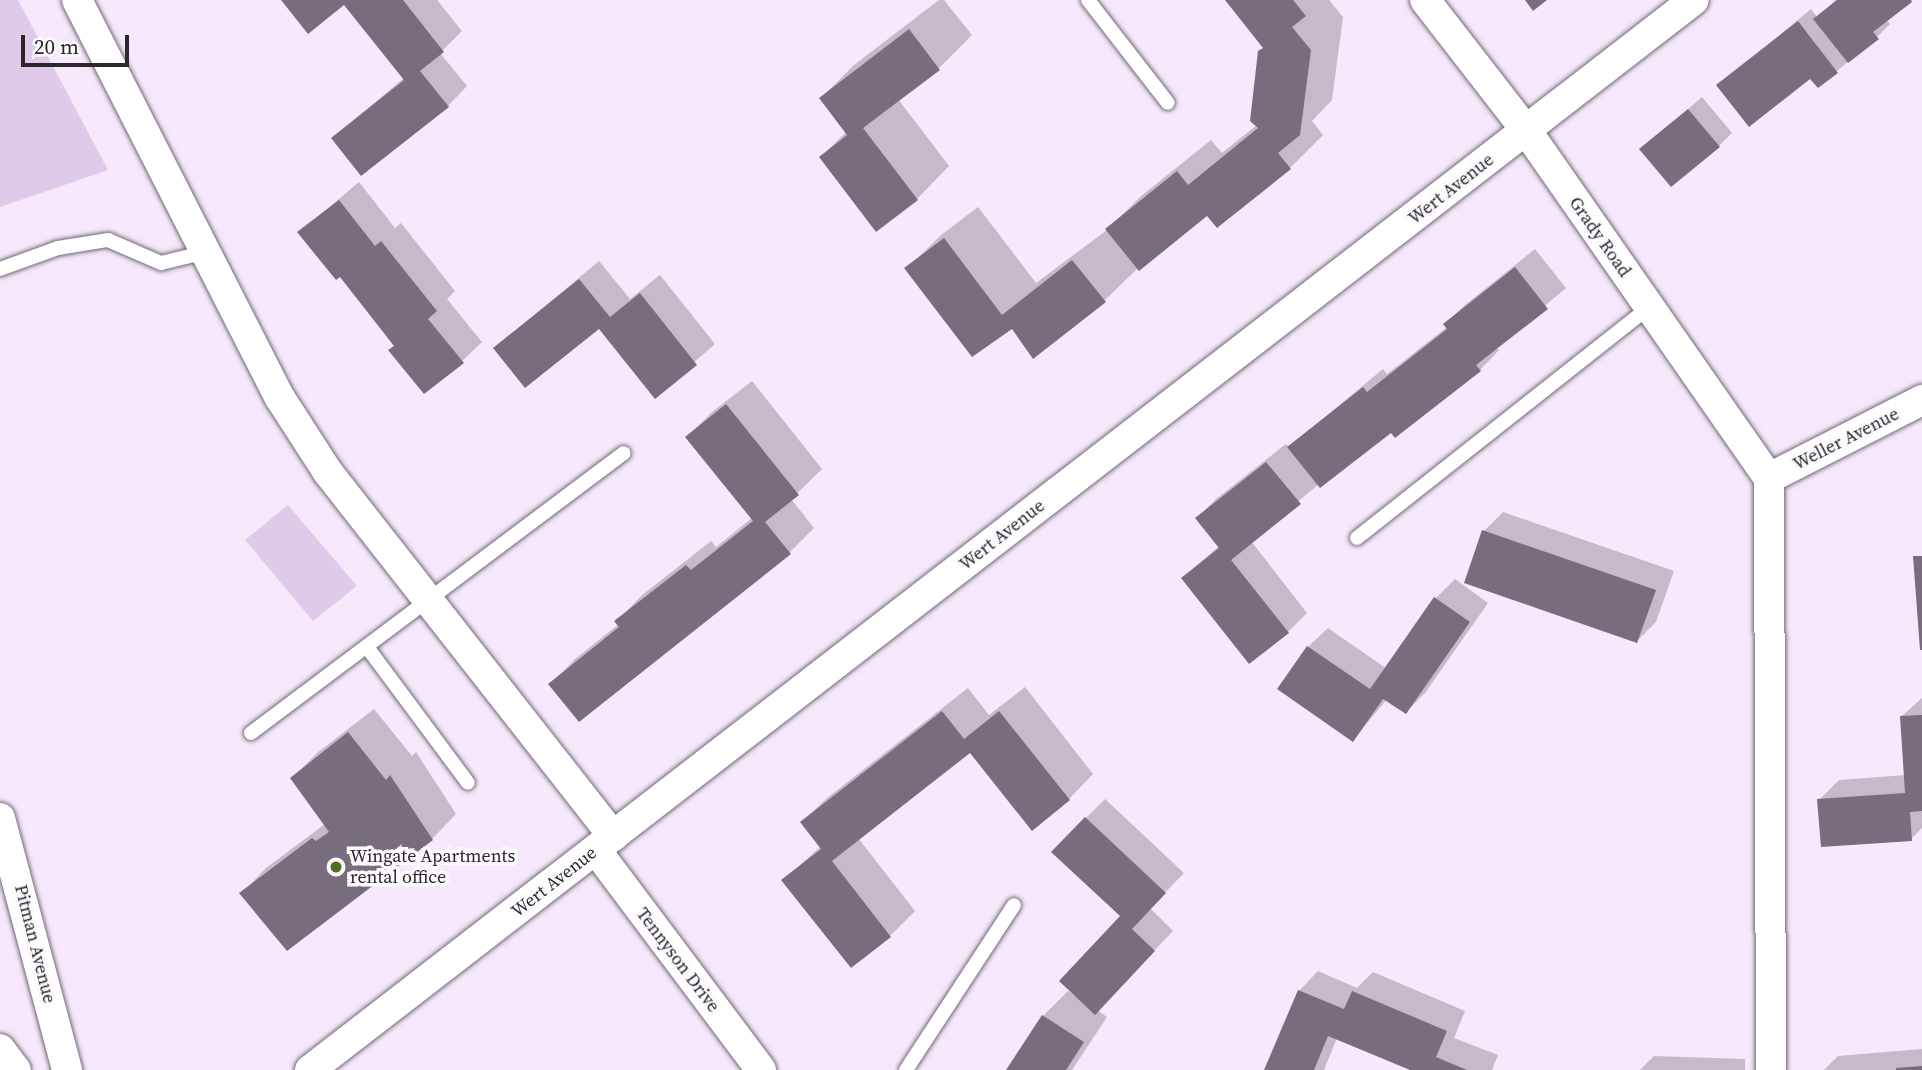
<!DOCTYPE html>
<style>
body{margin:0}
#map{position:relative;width:1922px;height:1070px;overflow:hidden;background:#f5e9fb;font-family:"Source Serif 4",serif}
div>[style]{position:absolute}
.green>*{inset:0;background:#dfcae9}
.shadow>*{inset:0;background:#0003}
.building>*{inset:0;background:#786d7d}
.roads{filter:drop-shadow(0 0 2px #736878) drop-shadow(0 0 2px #736878)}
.lane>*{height:14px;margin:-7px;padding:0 7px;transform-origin:7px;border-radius:7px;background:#fff}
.street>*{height:30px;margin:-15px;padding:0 15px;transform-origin:15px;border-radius:15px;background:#fff}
.dots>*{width:19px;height:19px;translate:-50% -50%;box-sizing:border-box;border:4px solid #fdfafe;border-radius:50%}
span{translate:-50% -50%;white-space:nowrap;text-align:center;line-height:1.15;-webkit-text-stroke:7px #fdfafe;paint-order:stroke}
.street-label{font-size:18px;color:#2b272d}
.poi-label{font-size:18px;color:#2b272d}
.left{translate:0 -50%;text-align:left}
.scale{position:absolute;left:21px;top:35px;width:108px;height:32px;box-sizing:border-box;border:4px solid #2b272d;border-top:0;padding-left:9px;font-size:21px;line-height:24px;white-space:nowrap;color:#2b272d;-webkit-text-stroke:5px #fdfafe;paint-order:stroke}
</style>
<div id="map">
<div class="green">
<i style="clip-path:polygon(0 0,18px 0,108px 170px,0 207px)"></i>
<i style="clip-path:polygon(288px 505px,357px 586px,313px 621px,245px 540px)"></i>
</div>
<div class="shadow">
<i style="clip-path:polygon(283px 0,437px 0,462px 31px,440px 53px,467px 86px,448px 106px,333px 138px,405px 77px,345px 3px)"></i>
<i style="clip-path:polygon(939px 0,944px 0,972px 35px,939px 68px,898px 99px,949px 166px,917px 199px,821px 157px,847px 131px,821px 98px,854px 65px)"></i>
<i style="clip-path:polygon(1227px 0,1329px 0,1343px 17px,1332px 100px,1312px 121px,1323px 135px,1290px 168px,1218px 226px,1208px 214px,1138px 268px,1104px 301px,1013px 327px,907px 269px,940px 236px,978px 207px,1036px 283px,1107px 230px,1140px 197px,1211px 140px,1222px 153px,1257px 125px,1265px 47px)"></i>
<i style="clip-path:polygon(1836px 0,1911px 0,1886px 19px,1890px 24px,1877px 37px,1837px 71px,1718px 86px,1811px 9px,1817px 17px)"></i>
<i style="clip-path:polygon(1702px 97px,1732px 133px,1719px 146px,1642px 149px)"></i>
<i style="clip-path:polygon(359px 182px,395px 228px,401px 223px,455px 291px,447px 299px,482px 342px,462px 361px,396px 345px,340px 275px,300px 232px)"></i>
<i style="clip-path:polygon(1535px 249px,1566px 288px,1496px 347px,1499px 350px,1480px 370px,1395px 436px,1391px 430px,1319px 484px,1251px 541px,1307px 613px,1288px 632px,1183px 578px,1219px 546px,1197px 518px,1216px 499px,1286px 444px,1289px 447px,1383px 369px,1387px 374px,1447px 327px,1445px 324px,1465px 305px)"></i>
<i style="clip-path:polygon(599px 261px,630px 299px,660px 275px,715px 344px,655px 396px,600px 326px,495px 348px)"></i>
<i style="clip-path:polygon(752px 381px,822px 469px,791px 499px,814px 528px,790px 552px,551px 684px,575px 659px,619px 624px,617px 621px,641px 596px,711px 541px,716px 547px,752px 518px,687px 437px,712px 412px)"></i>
<i style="clip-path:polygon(1503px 512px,1674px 571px,1656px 622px,1637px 641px,1484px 531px)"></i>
<i style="clip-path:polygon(1455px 579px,1488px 603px,1425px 693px,1406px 712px,1387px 699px,1353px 740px,1308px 647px,1328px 628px,1387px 669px,1435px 599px)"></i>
<i style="clip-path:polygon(1025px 687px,1093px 774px,1069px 799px,971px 750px,858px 838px,915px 911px,890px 936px,851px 965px,784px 880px,821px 846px,802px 822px,827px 798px,968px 688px,989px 715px)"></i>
<i style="clip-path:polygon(1922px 698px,1922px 828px,1911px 839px,1819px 800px,1839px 780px,1906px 775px,1901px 717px)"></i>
<i style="clip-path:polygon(374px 709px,412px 756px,416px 752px,456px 814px,432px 839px,242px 893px,266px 868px,325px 824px,293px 778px,317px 753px)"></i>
<i style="clip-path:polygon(1105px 799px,1184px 873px,1150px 908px,1173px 931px,1097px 1010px,1107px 1017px,1072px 1070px,1008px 1070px,1043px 1016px,1068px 991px,1075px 996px,1122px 916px,1086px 818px)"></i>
<i style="clip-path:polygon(1318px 971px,1357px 988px,1373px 972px,1465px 1011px,1454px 1038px,1498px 1055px,1492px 1070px,1415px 1070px,1337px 1038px,1324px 1070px,1266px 1070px,1299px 991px)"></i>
<i style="clip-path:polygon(1922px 1049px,1922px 1070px,1824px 1070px,1838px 1056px)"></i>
<i style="clip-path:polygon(1654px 1056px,1745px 1059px,1745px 1070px,1640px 1070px)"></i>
</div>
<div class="building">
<i style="clip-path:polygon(281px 0,403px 0,444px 52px,420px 71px,449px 107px,361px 176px,331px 138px,404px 80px,344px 5px,308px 34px)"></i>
<i style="clip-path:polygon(1225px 0,1293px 0,1306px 16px,1292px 27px,1311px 50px,1300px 135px,1278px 153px,1291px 169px,1217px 228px,1207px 216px,1139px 271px,1105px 229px,1177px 171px,1188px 185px,1258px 128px,1250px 121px,1258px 51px,1263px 48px)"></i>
<i style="clip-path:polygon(1525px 0,1547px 0,1533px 11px)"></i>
<i style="clip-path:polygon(1837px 0,1911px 0,1912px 2px,1873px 32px,1879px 39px,1848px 63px,1813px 19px)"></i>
<i style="clip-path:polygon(1798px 21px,1838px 73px,1818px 88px,1810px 79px,1749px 127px,1716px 85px)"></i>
<i style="clip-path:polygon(909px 29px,940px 70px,863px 128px,918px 200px,876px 232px,819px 157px,847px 135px,819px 98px)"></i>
<i style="clip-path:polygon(1688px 109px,1720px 147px,1671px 187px,1639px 149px)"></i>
<i style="clip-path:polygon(339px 200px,375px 246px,381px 241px,437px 311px,428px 319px,464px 363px,424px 394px,388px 350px,394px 346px,340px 277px,336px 280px,297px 232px)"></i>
<i style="clip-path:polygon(944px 238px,1002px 315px,1072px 260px,1106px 302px,1033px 359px,1012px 329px,972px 357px,904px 268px)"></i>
<i style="clip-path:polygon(1515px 267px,1548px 309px,1476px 365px,1481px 371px,1395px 438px,1391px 433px,1320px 488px,1287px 447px,1363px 387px,1367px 392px,1447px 329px,1443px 324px)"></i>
<i style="clip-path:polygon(579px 279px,610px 317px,640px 293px,697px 365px,655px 399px,599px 329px,525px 388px,493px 348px)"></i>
<i style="clip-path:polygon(726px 404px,799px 495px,765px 522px,791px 554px,579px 722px,548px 684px,619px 627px,614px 621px,686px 565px,691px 570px,753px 521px,685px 437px)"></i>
<i style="clip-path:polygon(1266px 462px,1301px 504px,1231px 560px,1289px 633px,1249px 664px,1181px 578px,1219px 548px,1195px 518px)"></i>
<i style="clip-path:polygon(1482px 530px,1656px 590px,1637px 643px,1464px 583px)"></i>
<i style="clip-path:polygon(1913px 556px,1922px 556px,1922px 650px,1920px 650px)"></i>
<i style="clip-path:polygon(1434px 597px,1470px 622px,1406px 714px,1383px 699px,1353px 742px,1277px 689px,1307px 646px,1370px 689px)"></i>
<i style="clip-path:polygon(942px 711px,964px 739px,999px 711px,1070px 800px,1032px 831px,970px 753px,832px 861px,891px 937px,851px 968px,781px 880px,821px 849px,800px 822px)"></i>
<i style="clip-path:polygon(1922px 715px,1922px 811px,1910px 812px,1912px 841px,1821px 847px,1817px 799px,1905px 793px,1900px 716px)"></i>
<i style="clip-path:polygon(348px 732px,386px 780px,390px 775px,433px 840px,287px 951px,239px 893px,312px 838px,316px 841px,329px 832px,290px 778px)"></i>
<i style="clip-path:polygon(1085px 817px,1166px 893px,1132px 929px,1155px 951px,1095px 1015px,1059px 981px,1120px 916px,1051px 852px)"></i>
<i style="clip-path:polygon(1298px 990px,1344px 1009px,1352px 991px,1447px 1031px,1436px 1057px,1467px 1070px,1410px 1070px,1328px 1036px,1314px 1070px,1264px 1070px)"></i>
<i style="clip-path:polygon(1042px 1015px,1084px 1042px,1066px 1070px,1006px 1070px)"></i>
<i style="clip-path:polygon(1922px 1066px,1922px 1070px,1896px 1070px,1896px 1068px)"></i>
</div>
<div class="roads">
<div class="lane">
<i style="left:1088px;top:0;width:130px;rotate:52.2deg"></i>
<i style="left:0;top:269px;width:62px;rotate:-19.9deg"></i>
<i style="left:58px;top:248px;width:51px;rotate:-9.1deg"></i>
<i style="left:108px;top:240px;width:58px;rotate:23.5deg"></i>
<i style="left:161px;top:263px;width:46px;rotate:-13.7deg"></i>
<i style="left:1357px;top:538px;width:372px;rotate:-38.3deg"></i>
<i style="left:367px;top:647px;width:169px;rotate:53.4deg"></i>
<i style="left:251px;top:733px;width:466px;rotate:-36.9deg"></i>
<i style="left:906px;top:1070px;width:197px;rotate:-56.8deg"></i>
</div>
<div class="street">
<i style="left:77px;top:0;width:447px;rotate:63deg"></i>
<i style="left:280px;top:398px;width:87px;rotate:57.2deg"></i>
<i style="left:327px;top:471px;width:464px;rotate:51.9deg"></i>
<i style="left:1425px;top:0;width:165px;rotate:52.2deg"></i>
<i style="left:1526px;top:130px;width:424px;rotate:55.1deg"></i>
<i style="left:1769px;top:478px;width:592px;rotate:89.81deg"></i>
<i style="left:1769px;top:478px;width:172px;rotate:-27deg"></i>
<i style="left:0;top:818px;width:261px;rotate:75.1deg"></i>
<i style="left:596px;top:850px;width:275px;rotate:53.1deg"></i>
<i style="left:0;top:1049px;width:26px;rotate:53deg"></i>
<i style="left:310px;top:1070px;width:1749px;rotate:-37.71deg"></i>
</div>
</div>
<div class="dots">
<i style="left:336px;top:867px;background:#526e21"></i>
</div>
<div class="street-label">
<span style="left:1451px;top:189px;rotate:-38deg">Wert Avenue</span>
<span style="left:1600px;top:237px;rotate:55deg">Grady Road</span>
<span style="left:1846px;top:439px;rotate:-27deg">Weller Avenue</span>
<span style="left:1002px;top:535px;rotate:-38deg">Wert Avenue</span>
<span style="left:554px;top:882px;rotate:-38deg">Wert Avenue</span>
<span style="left:35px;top:944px;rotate:76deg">Pitman Avenue</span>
<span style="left:678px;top:960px;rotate:53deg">Tennyson Drive</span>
</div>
<div class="poi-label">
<span class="left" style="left:350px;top:867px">Wingate Apartments<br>rental office</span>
</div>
<div class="scale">20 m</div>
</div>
